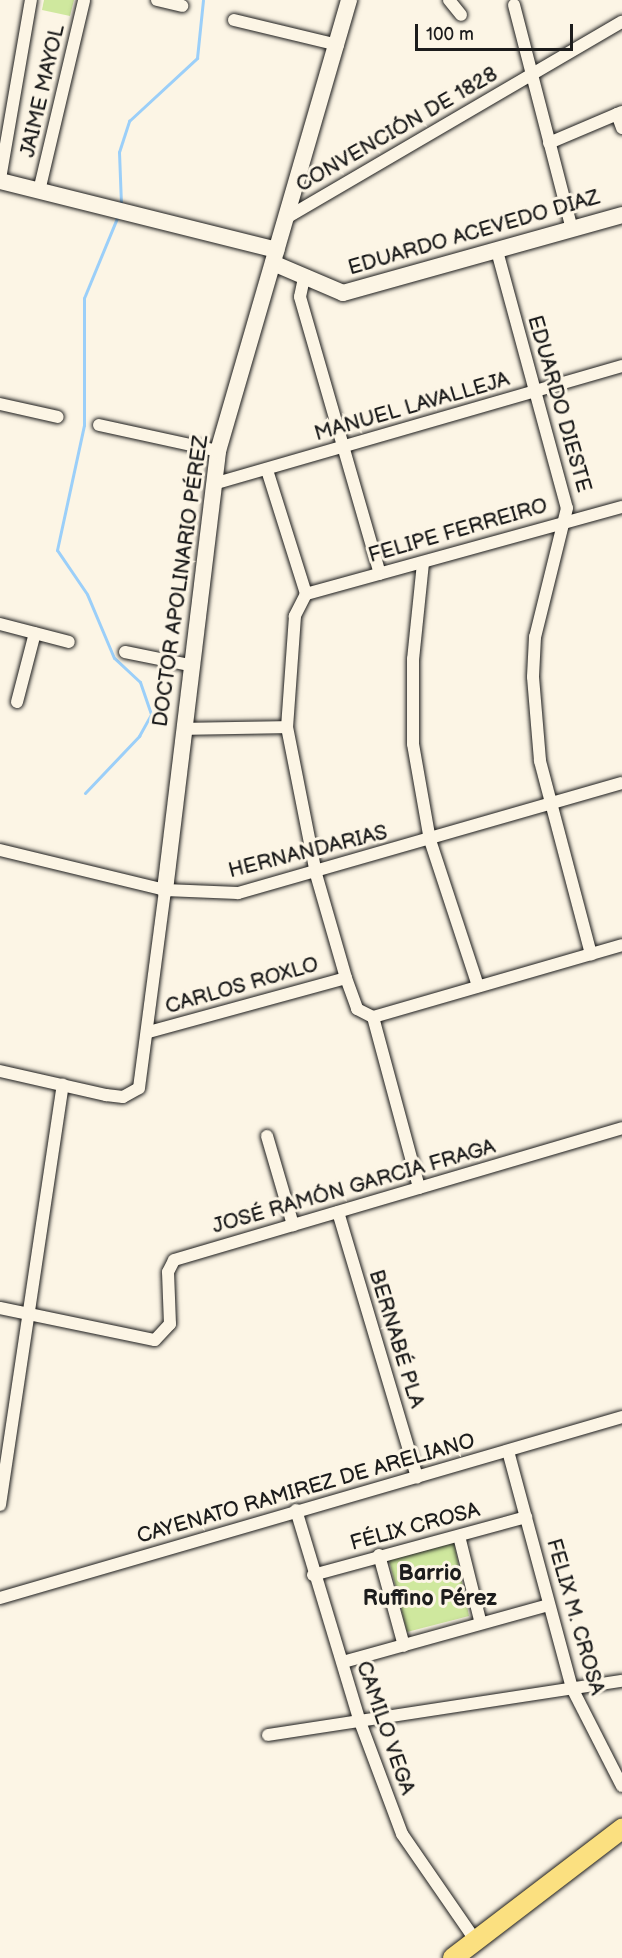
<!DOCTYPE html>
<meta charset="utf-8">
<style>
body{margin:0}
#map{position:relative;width:622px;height:1958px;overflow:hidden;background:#fcf5e5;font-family:"Balsamiq Sans",sans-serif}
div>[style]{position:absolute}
.green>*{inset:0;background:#cfe89e}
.stream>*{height:3px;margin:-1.5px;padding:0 1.5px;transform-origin:1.5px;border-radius:1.5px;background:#9bcff9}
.roads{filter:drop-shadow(0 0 2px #1c1c1c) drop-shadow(0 0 2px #1c1c1c)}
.street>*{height:12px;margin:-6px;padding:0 6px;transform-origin:6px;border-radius:6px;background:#fcf5e5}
.secondary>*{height:16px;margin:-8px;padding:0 8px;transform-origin:8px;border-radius:8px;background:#fcf5e5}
.primary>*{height:20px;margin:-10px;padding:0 10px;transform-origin:10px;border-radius:10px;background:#fbe080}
span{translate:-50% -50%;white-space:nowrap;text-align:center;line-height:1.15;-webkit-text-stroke:6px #fcf5e5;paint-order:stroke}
.street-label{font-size:21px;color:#1c1c1c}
.neighbourhood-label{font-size:22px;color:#1c1c1c;font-weight:700}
.scale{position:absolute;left:415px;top:24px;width:158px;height:27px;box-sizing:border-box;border:3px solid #1c1c1c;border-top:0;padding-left:8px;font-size:18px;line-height:21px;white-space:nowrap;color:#1c1c1c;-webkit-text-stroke:4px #fcf5e5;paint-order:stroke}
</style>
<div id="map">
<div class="green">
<i style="clip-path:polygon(44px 0,74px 0,70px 16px,42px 10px)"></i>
<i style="clip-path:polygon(454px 1543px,469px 1616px,407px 1632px,389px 1560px)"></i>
</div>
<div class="stream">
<i style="left:121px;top:204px;width:52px;rotate:-92.2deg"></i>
<i style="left:119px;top:152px;width:33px;rotate:-72deg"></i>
<i style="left:129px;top:121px;width:93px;rotate:-42.8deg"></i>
<i style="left:197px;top:58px;width:58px;rotate:-84.1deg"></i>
<i style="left:85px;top:793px;width:79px;rotate:-46.5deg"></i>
<i style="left:139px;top:736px;width:25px;rotate:-61deg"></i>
<i style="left:151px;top:714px;width:34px;rotate:-109deg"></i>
<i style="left:140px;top:682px;width:35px;rotate:-137deg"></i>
<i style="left:114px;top:658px;width:69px;rotate:-112.9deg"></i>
<i style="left:87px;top:594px;width:53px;rotate:-124.3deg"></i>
<i style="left:57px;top:550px;width:128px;rotate:-77.8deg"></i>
<i style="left:84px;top:425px;width:127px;rotate:-90deg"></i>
<i style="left:84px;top:298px;width:87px;rotate:-67.6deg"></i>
</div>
<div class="roads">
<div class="street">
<i style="left:157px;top:0;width:26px;rotate:13deg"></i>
<i style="left:449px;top:0;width:19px;rotate:51deg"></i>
<i style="left:514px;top:5px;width:231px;rotate:75.5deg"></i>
<i style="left:234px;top:20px;width:107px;rotate:13.5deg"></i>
<i style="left:617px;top:114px;width:15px;rotate:70deg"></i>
<i style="left:549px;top:143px;width:79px;rotate:-23deg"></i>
<i style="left:0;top:179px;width:182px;rotate:-80.2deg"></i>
<i style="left:39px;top:191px;width:196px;rotate:-76.7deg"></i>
<i style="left:286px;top:218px;width:389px;rotate:-30.3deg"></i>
<i style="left:497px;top:251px;width:266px;rotate:74.8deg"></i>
<i style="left:567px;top:508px;width:133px;rotate:103.9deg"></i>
<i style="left:535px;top:637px;width:40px;rotate:92.9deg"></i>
<i style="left:533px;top:677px;width:84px;rotate:85.2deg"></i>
<i style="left:540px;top:761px;width:200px;rotate:75.2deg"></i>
<i style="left:304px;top:278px;width:19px;rotate:102deg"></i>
<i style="left:300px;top:297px;width:288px;rotate:73.9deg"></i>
<i style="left:0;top:404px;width:59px;rotate:12.6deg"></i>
<i style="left:99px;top:425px;width:122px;rotate:12.3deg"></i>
<i style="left:267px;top:470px;width:130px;rotate:72.5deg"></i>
<i style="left:213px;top:484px;width:426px;rotate:-16.1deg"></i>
<i style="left:423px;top:563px;width:97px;rotate:95.9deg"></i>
<i style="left:413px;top:659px;width:85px;rotate:90deg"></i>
<i style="left:413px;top:744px;width:97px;rotate:80deg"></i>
<i style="left:430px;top:840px;width:154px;rotate:71.8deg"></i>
<i style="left:306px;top:594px;width:25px;rotate:117deg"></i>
<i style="left:295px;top:616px;width:111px;rotate:94.1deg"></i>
<i style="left:287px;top:727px;width:150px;rotate:78.8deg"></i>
<i style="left:316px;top:874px;width:108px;rotate:73.9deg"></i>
<i style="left:346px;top:978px;width:33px;rotate:70deg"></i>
<i style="left:357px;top:1009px;width:18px;rotate:27deg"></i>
<i style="left:306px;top:594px;width:328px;rotate:-15.4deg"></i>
<i style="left:0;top:624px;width:71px;rotate:14.6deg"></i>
<i style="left:125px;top:652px;width:65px;rotate:11.5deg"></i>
<i style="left:17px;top:702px;width:71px;rotate:-75.4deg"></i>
<i style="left:183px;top:729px;width:104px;rotate:-1.1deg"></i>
<i style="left:0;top:850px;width:170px;rotate:13.6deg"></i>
<i style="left:165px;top:890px;width:73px;rotate:2.4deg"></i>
<i style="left:238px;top:893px;width:399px;rotate:-16deg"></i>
<i style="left:373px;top:1017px;width:259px;rotate:-16.1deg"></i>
<i style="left:373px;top:1017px;width:177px;rotate:74.9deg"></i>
<i style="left:149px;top:1032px;width:204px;rotate:-15.3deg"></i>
<i style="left:0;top:1071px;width:109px;rotate:12.8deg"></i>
<i style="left:106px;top:1095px;width:17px;rotate:7deg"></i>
<i style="left:123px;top:1097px;width:18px;rotate:-29deg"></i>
<i style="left:139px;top:1088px;width:200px;rotate:-82.5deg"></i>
<i style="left:267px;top:1136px;width:93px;rotate:73.7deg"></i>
<i style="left:338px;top:1212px;width:277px;rotate:73.4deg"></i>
<i style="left:0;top:1308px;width:158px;rotate:11.7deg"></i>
<i style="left:155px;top:1340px;width:22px;rotate:-47deg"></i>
<i style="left:170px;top:1324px;width:52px;rotate:-92.2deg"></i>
<i style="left:168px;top:1272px;width:13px;rotate:-63deg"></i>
<i style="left:174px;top:1260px;width:467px;rotate:-16.4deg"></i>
<i style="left:508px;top:1451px;width:245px;rotate:74.9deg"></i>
<i style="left:572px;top:1688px;width:110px;rotate:63deg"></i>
<i style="left:0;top:1505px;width:425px;rotate:-81.5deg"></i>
<i style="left:296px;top:1510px;width:218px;rotate:73.2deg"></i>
<i style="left:359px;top:1719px;width:123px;rotate:69.5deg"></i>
<i style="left:402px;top:1834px;width:129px;rotate:55.4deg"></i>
<i style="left:459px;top:1536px;width:87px;rotate:76deg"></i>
<i style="left:379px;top:1555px;width:94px;rotate:74.6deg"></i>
<i style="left:313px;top:1575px;width:221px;rotate:-15.2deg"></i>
<i style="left:0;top:1598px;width:648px;rotate:-16.22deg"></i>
<i style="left:343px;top:1662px;width:213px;rotate:-15.5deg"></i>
<i style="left:268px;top:1735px;width:358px;rotate:-8.7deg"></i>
</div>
<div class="secondary">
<i style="left:0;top:181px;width:285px;rotate:14deg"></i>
<i style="left:273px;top:263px;width:76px;rotate:23.2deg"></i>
<i style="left:343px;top:293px;width:290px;rotate:-15.6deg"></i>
<i style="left:165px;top:890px;width:442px;rotate:-83.1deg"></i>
<i style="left:218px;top:451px;width:470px;rotate:-73.8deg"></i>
</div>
<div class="primary">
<i style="left:453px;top:1958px;width:213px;rotate:-37.4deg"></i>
</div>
</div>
<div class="street-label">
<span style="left:43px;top:91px;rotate:-77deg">JAIME MAYOL</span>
<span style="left:397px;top:130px;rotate:-30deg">CONVENCIÓN DE 1828</span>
<span style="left:474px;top:233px;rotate:-16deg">EDUARDO ACEVEDO DIAZ</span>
<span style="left:559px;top:404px;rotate:74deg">EDUARDO DIESTE</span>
<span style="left:412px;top:407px;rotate:-16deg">MANUEL LAVALLEJA</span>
<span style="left:458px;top:531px;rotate:-16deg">FELIPE FERREIRO</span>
<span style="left:181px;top:581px;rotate:-82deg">DOCTOR APOLINARIO PÉREZ</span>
<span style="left:308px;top:852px;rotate:-14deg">HERNANDARIAS</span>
<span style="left:242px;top:986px;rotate:-16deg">CARLOS ROXLO</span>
<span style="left:354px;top:1187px;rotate:-16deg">JOSÉ RAMÓN GARCIA FRAGA</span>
<span style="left:396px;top:1339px;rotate:73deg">BERNABÉ PLA</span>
<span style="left:306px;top:1489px;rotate:-16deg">CAYENATO RAMIREZ DE ARELIANO</span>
<span style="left:415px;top:1527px;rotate:-15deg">FÉLIX CROSA</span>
<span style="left:575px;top:1617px;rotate:74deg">FELIX M. CROSA</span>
<span style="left:385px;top:1728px;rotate:71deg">CAMILO VEGA</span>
</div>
<div class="neighbourhood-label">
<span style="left:430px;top:1586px">Barrio<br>Ruffino Pérez</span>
</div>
<div class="scale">100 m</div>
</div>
